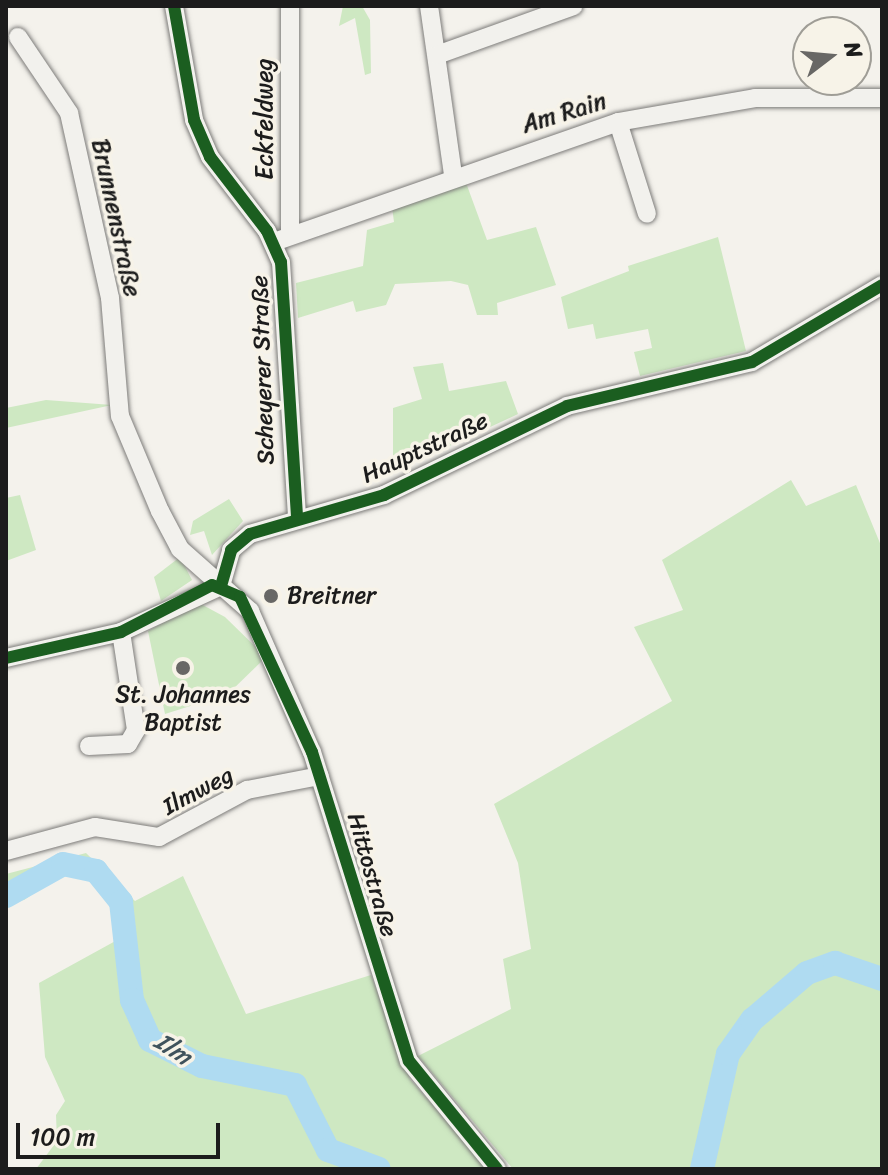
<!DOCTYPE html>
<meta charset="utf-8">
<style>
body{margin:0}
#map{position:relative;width:888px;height:1175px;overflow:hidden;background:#f4f2ec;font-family:Sriracha,sans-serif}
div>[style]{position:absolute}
.green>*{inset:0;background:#cee8c2}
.river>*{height:24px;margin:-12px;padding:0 12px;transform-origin:12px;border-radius:12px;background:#afdbf1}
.roads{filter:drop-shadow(0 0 2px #7d7c7a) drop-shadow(0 0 2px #7d7c7a)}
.minor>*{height:18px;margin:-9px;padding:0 9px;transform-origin:9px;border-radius:9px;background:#f2f1ed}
.cycleway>*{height:12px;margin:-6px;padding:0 6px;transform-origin:6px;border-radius:6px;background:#1b5e20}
.dots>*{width:22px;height:22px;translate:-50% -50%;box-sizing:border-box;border:4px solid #f7f3e8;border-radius:50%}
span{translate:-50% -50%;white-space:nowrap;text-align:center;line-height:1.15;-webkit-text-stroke:7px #f7f3e8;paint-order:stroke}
.street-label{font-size:24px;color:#1c1c1c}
.poi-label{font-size:24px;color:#1c1c1c}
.left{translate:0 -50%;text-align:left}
.water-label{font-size:26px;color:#3f525c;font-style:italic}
.frame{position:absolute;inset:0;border:8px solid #1c1c1c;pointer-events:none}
.north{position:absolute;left:792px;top:16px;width:80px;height:80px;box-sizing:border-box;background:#f7f3e8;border:2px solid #9f9d96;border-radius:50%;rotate:74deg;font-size:22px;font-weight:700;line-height:32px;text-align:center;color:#1c1c1c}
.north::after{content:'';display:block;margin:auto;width:28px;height:36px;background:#686765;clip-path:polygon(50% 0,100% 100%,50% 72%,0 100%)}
.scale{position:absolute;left:16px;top:1123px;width:204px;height:36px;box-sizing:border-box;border:4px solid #1c1c1c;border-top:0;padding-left:10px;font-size:24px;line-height:28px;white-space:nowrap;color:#1c1c1c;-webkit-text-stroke:6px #f7f3e8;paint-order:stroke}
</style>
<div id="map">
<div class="green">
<i style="clip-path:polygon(343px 6px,362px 6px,370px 20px,371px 73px,365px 75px,355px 18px,339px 26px)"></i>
<i style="clip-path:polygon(465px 180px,487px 240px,536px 227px,556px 285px,497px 303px,498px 315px,477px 315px,468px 285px,451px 281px,395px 284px,386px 305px,356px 312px,353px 301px,298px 318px,296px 283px,363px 266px,367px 230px,394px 222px,392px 207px)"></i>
<i style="clip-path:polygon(718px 237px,746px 351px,640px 376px,634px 352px,652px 348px,648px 329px,596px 339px,593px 324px,568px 329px,561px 297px,629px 271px,628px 266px)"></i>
<i style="clip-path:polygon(443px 363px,449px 391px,506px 381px,518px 414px,383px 477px,381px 469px,393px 463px,393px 408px,422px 399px,413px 367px)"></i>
<i style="clip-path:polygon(46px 400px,112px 405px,6px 428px,6px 408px)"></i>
<i style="clip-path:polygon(791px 480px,806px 506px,856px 485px,882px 548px,882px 1169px,513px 1169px,418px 1056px,511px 1009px,503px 959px,531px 949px,518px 863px,494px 804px,672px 701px,634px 627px,683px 610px,662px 560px)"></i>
<i style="clip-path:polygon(20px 495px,36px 550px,6px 561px,6px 498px)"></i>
<i style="clip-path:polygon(229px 499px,243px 521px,212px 555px,204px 531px,190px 535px,193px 521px)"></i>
<i style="clip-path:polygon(180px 557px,192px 580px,161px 601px,154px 577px)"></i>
<i style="clip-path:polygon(199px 603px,225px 617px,266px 657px,228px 694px,165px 714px,148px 631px)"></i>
<i style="clip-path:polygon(86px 853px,135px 901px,183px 876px,246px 1014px,371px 975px,410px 1079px,488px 1169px,36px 1169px,57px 1141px,56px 1115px,65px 1101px,45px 1057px,39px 983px,119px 939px,118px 912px,88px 875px,66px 871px,24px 900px,6px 903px,6px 874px)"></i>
</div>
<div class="river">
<i style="left:6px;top:896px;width:65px;rotate:-29.3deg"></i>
<i style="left:63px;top:864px;width:34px;rotate:12deg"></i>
<i style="left:96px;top:871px;width:40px;rotate:51deg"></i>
<i style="left:121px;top:902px;width:99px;rotate:83.6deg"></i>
<i style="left:132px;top:1000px;width:44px;rotate:65.8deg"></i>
<i style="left:150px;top:1040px;width:58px;rotate:26.6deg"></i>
<i style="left:202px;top:1066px;width:95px;rotate:11.5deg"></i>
<i style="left:295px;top:1085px;width:73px;rotate:63.1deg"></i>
<i style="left:328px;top:1150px;width:54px;rotate:20.4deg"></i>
<i style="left:702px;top:1169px;width:118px;rotate:-77.3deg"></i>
<i style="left:728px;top:1054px;width:42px;rotate:-54.8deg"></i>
<i style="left:752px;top:1020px;width:72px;rotate:-40.5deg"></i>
<i style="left:807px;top:973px;width:30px;rotate:-20deg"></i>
<i style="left:835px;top:963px;width:50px;rotate:18.8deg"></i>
</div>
<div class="roads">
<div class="minor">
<i style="left:174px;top:6px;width:116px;rotate:80deg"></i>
<i style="left:194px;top:120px;width:40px;rotate:66.6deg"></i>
<i style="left:210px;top:157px;width:93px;rotate:52.4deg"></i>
<i style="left:267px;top:231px;width:34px;rotate:66deg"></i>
<i style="left:281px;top:262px;width:257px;rotate:86.4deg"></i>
<i style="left:429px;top:6px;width:170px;rotate:81.9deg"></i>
<i style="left:18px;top:37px;width:92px;rotate:56.1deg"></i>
<i style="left:69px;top:113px;width:189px;rotate:77.5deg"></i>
<i style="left:110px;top:298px;width:118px;rotate:85.2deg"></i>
<i style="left:120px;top:416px;width:103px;rotate:67.2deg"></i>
<i style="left:160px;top:511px;width:43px;rotate:62.2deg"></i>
<i style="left:180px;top:549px;width:94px;rotate:41.5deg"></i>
<i style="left:250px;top:611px;width:154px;rotate:66.3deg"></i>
<i style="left:312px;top:752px;width:324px;rotate:72.6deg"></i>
<i style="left:409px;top:1061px;width:139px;rotate:50.8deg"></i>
<i style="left:437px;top:55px;width:145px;rotate:-19.7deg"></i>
<i style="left:618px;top:122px;width:96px;rotate:72.5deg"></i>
<i style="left:290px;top:232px;width:226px;rotate:-90deg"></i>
<i style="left:274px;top:242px;width:364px;rotate:-19.2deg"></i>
<i style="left:618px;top:122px;width:139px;rotate:-9.9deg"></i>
<i style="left:755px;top:98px;width:127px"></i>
<i style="left:221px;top:586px;width:37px;rotate:-74deg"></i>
<i style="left:231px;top:550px;width:25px;rotate:-40deg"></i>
<i style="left:250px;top:534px;width:140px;rotate:-16.2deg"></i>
<i style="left:384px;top:495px;width:203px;rotate:-25.9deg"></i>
<i style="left:567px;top:406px;width:190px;rotate:-13.4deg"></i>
<i style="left:752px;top:362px;width:151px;rotate:-30.6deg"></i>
<i style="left:6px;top:658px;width:118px;rotate:-12.7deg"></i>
<i style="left:121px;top:632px;width:110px;rotate:-24.7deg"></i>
<i style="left:89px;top:746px;width:39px;rotate:-3deg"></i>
<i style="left:128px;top:744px;width:16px;rotate:-60deg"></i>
<i style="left:136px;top:730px;width:99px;rotate:-98.7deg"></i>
<i style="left:6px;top:851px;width:92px;rotate:-15.1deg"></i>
<i style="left:95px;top:827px;width:65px;rotate:8.9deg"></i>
<i style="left:159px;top:837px;width:100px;rotate:-28.1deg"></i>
<i style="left:247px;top:790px;width:74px;rotate:-10.9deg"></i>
</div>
</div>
<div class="cycleway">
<i style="left:174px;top:6px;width:116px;rotate:80deg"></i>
<i style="left:194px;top:120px;width:40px;rotate:66.6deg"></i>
<i style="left:210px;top:157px;width:93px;rotate:52.4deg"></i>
<i style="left:267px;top:231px;width:34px;rotate:66deg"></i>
<i style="left:281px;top:262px;width:257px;rotate:86.4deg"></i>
<i style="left:221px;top:586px;width:37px;rotate:-74deg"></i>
<i style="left:231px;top:550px;width:25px;rotate:-40deg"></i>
<i style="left:250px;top:534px;width:140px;rotate:-16.2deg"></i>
<i style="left:384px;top:495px;width:203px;rotate:-25.9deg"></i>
<i style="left:567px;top:406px;width:190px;rotate:-13.4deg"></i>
<i style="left:752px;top:362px;width:151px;rotate:-30.6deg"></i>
<i style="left:6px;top:658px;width:118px;rotate:-12.7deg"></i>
<i style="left:121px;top:632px;width:102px;rotate:-27.3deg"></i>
<i style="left:212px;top:585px;width:30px;rotate:23deg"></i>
<i style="left:240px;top:597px;width:171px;rotate:65.1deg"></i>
<i style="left:312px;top:752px;width:324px;rotate:72.6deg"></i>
<i style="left:409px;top:1061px;width:139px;rotate:50.8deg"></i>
</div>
<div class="dots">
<i style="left:271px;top:596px;background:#686765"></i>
<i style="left:183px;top:668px;background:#686765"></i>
</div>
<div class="street-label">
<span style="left:564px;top:113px;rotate:-17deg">Am Rain</span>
<span style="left:265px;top:119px;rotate:-90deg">Eckfeldweg</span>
<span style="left:116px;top:218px;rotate:78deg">Brunnenstraße</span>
<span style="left:263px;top:370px;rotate:-92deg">Scheyerer Straße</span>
<span style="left:425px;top:448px;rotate:-25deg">Hauptstraße</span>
<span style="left:198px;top:791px;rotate:-28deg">Ilmweg</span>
<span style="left:372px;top:875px;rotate:74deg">Hittostraße</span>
</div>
<div class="poi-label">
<span class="left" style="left:287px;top:596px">Breitner</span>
<span style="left:183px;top:709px">St. Johannes<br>Baptist</span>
</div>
<div class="water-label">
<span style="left:173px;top:1049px;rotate:32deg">Ilm</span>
</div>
<div class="frame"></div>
<div class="north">N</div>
<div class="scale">100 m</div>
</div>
